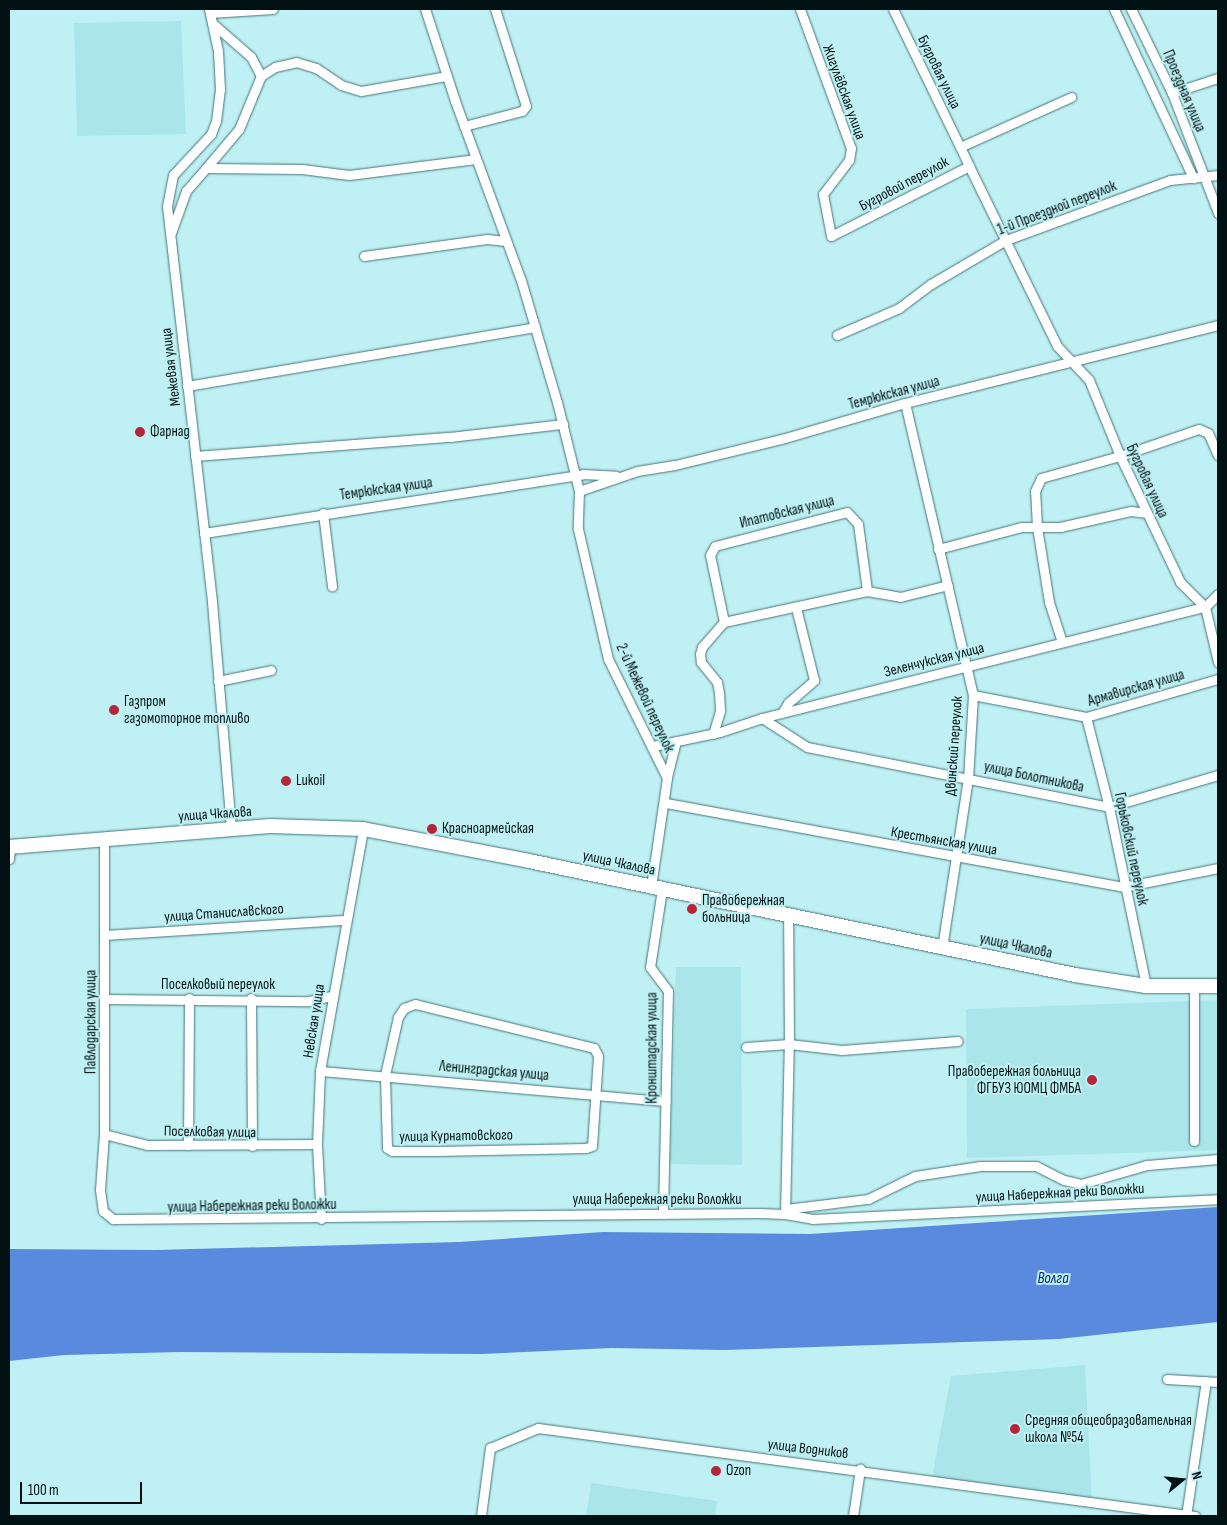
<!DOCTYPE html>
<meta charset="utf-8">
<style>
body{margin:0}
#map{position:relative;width:1227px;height:1525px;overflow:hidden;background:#bff1f4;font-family:"Sofia Sans Condensed",sans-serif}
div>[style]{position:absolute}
.built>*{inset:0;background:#a9e5e9}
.water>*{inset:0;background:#5a8ade}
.roads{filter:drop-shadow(0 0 1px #457477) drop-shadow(0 0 1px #457477)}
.minor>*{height:9px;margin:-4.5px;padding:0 4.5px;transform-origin:4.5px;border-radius:4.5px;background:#fff}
.primary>*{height:14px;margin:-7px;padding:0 7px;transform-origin:7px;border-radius:7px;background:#fff}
.dots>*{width:14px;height:14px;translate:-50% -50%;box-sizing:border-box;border:2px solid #bff1f4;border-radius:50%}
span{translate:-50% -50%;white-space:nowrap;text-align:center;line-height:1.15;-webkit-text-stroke:4px #bff1f4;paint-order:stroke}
.street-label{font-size:15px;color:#011113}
.poi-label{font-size:15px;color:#011113}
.left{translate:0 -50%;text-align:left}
.right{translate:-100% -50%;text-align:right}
.water-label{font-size:16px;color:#00266f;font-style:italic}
.frame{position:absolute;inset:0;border:10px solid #011113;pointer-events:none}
.north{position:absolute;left:1157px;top:1455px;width:50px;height:50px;-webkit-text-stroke:4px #bff1f4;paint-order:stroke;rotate:73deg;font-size:14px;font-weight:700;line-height:20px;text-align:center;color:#011113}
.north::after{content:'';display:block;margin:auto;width:18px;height:22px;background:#011113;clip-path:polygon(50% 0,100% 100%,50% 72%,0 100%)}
.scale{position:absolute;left:20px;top:1482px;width:122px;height:22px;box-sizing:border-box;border:2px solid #011113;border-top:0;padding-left:6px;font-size:15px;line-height:18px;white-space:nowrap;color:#011113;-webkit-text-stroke:4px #bff1f4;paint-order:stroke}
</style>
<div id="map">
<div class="built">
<i style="clip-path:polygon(181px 21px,186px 134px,77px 136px,74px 23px)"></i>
<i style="clip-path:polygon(676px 967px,741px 967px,742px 1165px,670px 1164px)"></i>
<i style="clip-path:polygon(1218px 1000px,1218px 1150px,967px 1158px,966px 1009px)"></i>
<i style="clip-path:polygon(1085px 1365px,1092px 1503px,931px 1482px,951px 1376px)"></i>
<i style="clip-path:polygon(591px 1483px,717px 1501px,715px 1516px,586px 1516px)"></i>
</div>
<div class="water">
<i style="clip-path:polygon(1218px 1207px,1218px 1322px,1059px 1339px,724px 1350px,611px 1348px,481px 1354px,180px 1352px,64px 1355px,9px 1361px,9px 1249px,156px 1250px,459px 1242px,603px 1232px,810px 1234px)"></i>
</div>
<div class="roads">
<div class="minor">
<i style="left:209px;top:9px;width:43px;rotate:77.9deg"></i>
<i style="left:218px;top:51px;width:38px;rotate:87deg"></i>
<i style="left:220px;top:89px;width:32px;rotate:97deg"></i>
<i style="left:216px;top:121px;width:14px;rotate:111deg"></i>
<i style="left:211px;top:134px;width:56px;rotate:132.8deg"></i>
<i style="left:173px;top:175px;width:32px;rotate:101deg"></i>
<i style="left:167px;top:206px;width:399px;rotate:83.5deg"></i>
<i style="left:212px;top:602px;width:228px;rotate:85.2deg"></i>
<i style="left:425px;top:9px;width:97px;rotate:71.9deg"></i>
<i style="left:455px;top:101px;width:191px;rotate:69.8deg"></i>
<i style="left:521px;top:280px;width:127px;rotate:73.6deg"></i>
<i style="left:557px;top:402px;width:92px;rotate:76.1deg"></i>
<i style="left:579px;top:491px;width:38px;rotate:92deg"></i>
<i style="left:578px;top:529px;width:133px;rotate:77deg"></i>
<i style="left:608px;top:659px;width:133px;rotate:63.6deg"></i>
<i style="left:667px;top:778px;width:110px;rotate:98.4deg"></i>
<i style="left:800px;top:9px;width:148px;rotate:69.9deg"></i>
<i style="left:851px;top:148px;width:12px;rotate:99deg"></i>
<i style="left:849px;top:160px;width:43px;rotate:127.4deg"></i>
<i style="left:823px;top:194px;width:43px;rotate:79.2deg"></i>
<i style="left:831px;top:236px;width:155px;rotate:-26.9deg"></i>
<i style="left:969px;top:166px;width:21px;rotate:-115deg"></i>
<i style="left:960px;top:147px;width:122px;rotate:-24.2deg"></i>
<i style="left:893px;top:9px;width:153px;rotate:64.1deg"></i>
<i style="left:1114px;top:9px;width:187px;rotate:64.9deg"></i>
<i style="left:1131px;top:9px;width:93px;rotate:64deg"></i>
<i style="left:1172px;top:93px;width:129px;rotate:69deg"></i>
<i style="left:210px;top:13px;width:63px;rotate:-3.6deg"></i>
<i style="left:212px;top:23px;width:52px;rotate:41.1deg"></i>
<i style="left:251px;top:57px;width:21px;rotate:62deg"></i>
<i style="left:261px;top:76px;width:17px;rotate:-33deg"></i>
<i style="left:275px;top:67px;width:22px;rotate:-13deg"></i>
<i style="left:296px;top:62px;width:21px;rotate:17deg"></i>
<i style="left:316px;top:68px;width:30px;rotate:34deg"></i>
<i style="left:341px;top:85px;width:21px;rotate:17deg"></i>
<i style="left:361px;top:91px;width:86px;rotate:-10deg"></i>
<i style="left:1172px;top:93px;width:48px;rotate:-18.1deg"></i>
<i style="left:464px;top:126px;width:60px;rotate:-14.5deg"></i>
<i style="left:522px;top:111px;width:6px;rotate:-51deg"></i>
<i style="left:526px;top:106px;width:102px;rotate:-107.7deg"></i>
<i style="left:969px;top:166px;width:200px;rotate:63.9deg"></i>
<i style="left:1057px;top:346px;width:47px;rotate:46.7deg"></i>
<i style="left:1089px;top:380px;width:82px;rotate:67.8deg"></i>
<i style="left:1120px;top:456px;width:140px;rotate:64.5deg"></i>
<i style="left:1180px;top:582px;width:35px;rotate:45deg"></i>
<i style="left:1205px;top:607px;width:57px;rotate:76.7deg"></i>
<i style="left:206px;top:168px;width:51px;rotate:-49.8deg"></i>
<i style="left:239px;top:129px;width:57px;rotate:-67.5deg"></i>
<i style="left:171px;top:233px;width:45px;rotate:-70.3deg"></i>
<i style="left:186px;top:191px;width:30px;rotate:-49deg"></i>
<i style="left:206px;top:168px;width:96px;rotate:0.6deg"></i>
<i style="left:302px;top:169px;width:47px;rotate:7.3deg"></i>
<i style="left:349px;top:175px;width:128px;rotate:-7.2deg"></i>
<i style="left:364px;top:256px;width:124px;rotate:-7.9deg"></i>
<i style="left:487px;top:239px;width:19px;rotate:6deg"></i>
<i style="left:837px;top:335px;width:68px;rotate:-23.5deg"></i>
<i style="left:899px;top:308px;width:40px;rotate:-37deg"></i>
<i style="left:931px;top:284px;width:87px;rotate:-30.4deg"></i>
<i style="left:1006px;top:240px;width:175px;rotate:-20.1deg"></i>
<i style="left:1170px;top:180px;width:48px;rotate:-5.9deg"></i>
<i style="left:187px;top:386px;width:353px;rotate:-9.6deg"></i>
<i style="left:905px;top:403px;width:300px;rotate:76.9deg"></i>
<i style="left:973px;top:695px;width:83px;rotate:93.4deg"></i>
<i style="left:968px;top:778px;width:172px;rotate:98.7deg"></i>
<i style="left:195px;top:456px;width:256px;rotate:-4.3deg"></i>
<i style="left:450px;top:437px;width:114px;rotate:-6.6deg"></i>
<i style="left:579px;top:491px;width:61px;rotate:-19deg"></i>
<i style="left:637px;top:471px;width:38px;rotate:-9deg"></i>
<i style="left:675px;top:465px;width:113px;rotate:-13.8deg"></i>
<i style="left:785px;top:438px;width:125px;rotate:-16.3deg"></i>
<i style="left:905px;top:403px;width:323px;rotate:-14deg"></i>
<i style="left:323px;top:513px;width:74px;rotate:83deg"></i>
<i style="left:204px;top:533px;width:384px;rotate:-8.8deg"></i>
<i style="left:583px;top:474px;width:33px;rotate:3deg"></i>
<i style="left:938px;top:549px;width:86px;rotate:-14.8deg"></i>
<i style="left:1021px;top:527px;width:39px"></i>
<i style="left:1060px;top:527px;width:73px;rotate:-12.7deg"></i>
<i style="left:1131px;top:511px;width:16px;rotate:7deg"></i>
<i style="left:724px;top:622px;width:146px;rotate:-12.2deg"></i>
<i style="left:867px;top:591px;width:34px;rotate:10deg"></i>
<i style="left:900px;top:597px;width:49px;rotate:-14deg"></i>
<i style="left:1062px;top:642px;width:42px;rotate:-108deg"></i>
<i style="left:1049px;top:602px;width:76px;rotate:-99.1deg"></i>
<i style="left:1037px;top:527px;width:36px;rotate:-93deg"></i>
<i style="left:1035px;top:491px;width:14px;rotate:-65deg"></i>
<i style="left:1041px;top:478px;width:82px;rotate:-15.6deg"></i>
<i style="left:1120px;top:456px;width:83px;rotate:-18.9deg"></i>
<i style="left:1199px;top:429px;width:10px;rotate:24deg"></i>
<i style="left:1208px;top:433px;width:24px;rotate:66deg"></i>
<i style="left:218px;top:681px;width:54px;rotate:-11.7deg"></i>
<i style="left:973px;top:695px;width:115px;rotate:11deg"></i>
<i style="left:1086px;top:717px;width:137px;rotate:-16.1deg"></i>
<i style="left:782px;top:713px;width:12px;rotate:-59deg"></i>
<i style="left:788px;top:703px;width:35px;rotate:-41deg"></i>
<i style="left:814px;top:680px;width:74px;rotate:-104deg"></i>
<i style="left:1086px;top:717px;width:93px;rotate:75.7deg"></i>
<i style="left:1109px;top:807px;width:183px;rotate:78.3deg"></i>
<i style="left:762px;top:718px;width:54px;rotate:32.8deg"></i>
<i style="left:807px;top:747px;width:308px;rotate:11.2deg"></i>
<i style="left:1109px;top:807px;width:114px;rotate:-16.4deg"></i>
<i style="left:713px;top:734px;width:24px;rotate:-73deg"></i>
<i style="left:720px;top:711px;width:18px;rotate:-93deg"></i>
<i style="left:719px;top:693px;width:11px;rotate:-100deg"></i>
<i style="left:717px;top:682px;width:26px;rotate:-129deg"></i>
<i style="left:701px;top:662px;width:8px;rotate:-97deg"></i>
<i style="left:700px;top:654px;width:7px;rotate:-74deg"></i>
<i style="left:702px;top:647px;width:33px;rotate:-49deg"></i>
<i style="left:724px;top:622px;width:68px;rotate:-101.8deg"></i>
<i style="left:710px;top:555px;width:10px;rotate:-61deg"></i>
<i style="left:715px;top:546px;width:136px;rotate:-14.4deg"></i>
<i style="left:847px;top:512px;width:16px;rotate:47deg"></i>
<i style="left:858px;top:524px;width:68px;rotate:82.3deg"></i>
<i style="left:653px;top:746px;width:68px;rotate:-11.8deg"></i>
<i style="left:720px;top:732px;width:44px;rotate:-18.4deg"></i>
<i style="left:762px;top:718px;width:457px;rotate:-14.1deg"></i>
<i style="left:1205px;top:607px;width:18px;rotate:-45deg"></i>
<i style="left:667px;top:777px;width:37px;rotate:-76deg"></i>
<i style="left:666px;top:803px;width:465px;rotate:10.4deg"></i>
<i style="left:1123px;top:887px;width:97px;rotate:-11.3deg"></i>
<i style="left:104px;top:839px;width:295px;rotate:90deg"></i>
<i style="left:104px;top:1134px;width:56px;rotate:94.1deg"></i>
<i style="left:100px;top:1190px;width:21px;rotate:82deg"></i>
<i style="left:103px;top:1211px;width:13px;rotate:39deg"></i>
<i style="left:113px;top:1219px;width:646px;rotate:-0.53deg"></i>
<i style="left:759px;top:1213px;width:26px;rotate:2deg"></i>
<i style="left:785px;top:1214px;width:27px;rotate:10deg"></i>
<i style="left:812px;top:1219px;width:406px;rotate:-2.8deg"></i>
<i style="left:9px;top:859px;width:12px;rotate:-85deg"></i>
<i style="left:662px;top:889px;width:79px;rotate:98.7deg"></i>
<i style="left:650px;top:967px;width:30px;rotate:53deg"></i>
<i style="left:668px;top:991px;width:223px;rotate:91.3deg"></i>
<i style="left:105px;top:935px;width:241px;rotate:-3.6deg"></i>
<i style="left:251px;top:998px;width:148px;rotate:89.6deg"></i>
<i style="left:105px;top:999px;width:204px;rotate:0.6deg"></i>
<i style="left:309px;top:1001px;width:23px;rotate:-13deg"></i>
<i style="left:415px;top:1004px;width:184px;rotate:13.8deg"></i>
<i style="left:594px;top:1048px;width:9px;rotate:63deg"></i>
<i style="left:598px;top:1056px;width:90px;rotate:93.8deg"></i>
<i style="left:592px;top:1146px;width:6px;rotate:162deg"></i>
<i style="left:586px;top:1148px;width:150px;rotate:178.9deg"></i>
<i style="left:436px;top:1151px;width:44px;rotate:180deg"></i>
<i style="left:392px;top:1151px;width:6px;rotate:-149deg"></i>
<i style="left:387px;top:1148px;width:73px;rotate:-91.6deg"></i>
<i style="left:385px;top:1075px;width:59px;rotate:-77.4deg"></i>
<i style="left:398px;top:1017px;width:11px;rotate:-56deg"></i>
<i style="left:404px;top:1008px;width:12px;rotate:-20deg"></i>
<i style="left:746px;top:1047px;width:43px;rotate:-4deg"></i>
<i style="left:789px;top:1044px;width:53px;rotate:6.5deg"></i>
<i style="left:842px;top:1050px;width:116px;rotate:-4.4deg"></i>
<i style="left:320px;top:1071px;width:347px;rotate:5deg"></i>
<i style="left:104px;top:1134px;width:44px;rotate:14.3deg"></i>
<i style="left:147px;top:1145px;width:170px;rotate:-0.3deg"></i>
<i style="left:1194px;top:1141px;width:155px;rotate:-90deg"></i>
<i style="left:188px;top:1145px;width:147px;rotate:-89.6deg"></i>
<i style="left:786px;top:1209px;width:83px;rotate:-7deg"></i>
<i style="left:868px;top:1199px;width:52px;rotate:-26.1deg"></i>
<i style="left:915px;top:1176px;width:66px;rotate:-8.7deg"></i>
<i style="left:980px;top:1166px;width:56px"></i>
<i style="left:1036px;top:1166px;width:31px;rotate:27deg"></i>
<i style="left:1064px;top:1180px;width:17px;rotate:13deg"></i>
<i style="left:1081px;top:1184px;width:69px;rotate:-16.1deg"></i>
<i style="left:1147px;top:1165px;width:71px;rotate:-4.8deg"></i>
<i style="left:785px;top:1214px;width:170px;rotate:-88.7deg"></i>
<i style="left:789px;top:1044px;width:129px;rotate:-90.4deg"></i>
<i style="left:321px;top:1219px;width:75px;rotate:-93.1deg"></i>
<i style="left:317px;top:1144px;width:73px;rotate:-87.6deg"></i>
<i style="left:320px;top:1071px;width:246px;rotate:-79.9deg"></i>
<i style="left:1167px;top:1379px;width:51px;rotate:3.4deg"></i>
<i style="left:481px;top:1516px;width:69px;rotate:-82.5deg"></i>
<i style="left:490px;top:1448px;width:52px;rotate:-22.6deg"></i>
<i style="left:538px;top:1428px;width:663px;rotate:7.63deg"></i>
<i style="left:853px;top:1516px;width:48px;rotate:-81.5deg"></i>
<i style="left:1186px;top:1516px;width:136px;rotate:-81.6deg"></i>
</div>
<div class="primary">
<i style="left:9px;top:847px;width:262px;rotate:-4.6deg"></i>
<i style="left:270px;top:826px;width:93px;rotate:1.8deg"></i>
<i style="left:363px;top:829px;width:169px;rotate:10.9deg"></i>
<i style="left:529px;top:861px;width:558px;rotate:11.79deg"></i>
<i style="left:1075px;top:975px;width:72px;rotate:8.8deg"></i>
<i style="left:1146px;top:986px;width:72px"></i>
</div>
</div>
<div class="dots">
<i style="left:140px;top:432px;background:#b72636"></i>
<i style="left:114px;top:710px;background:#b72636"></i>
<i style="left:286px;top:781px;background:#b72636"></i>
<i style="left:432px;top:829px;background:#b72636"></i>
<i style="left:692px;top:909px;background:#b72636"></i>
<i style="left:1092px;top:1080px;background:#b72636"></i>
<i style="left:1015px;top:1429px;background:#b72636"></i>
<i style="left:716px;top:1471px;background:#b72636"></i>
</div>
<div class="street-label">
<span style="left:939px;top:72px;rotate:64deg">Бугровая улица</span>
<span style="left:1184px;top:91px;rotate:67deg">Проездная улица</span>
<span style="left:844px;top:92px;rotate:70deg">Жигулёвская улица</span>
<span style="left:904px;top:184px;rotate:-28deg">Бугровой переулок</span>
<span style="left:1057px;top:208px;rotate:-21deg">1-й Проездной переулок</span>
<span style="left:171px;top:367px;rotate:-97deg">Межевая улица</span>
<span style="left:894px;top:393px;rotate:-15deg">Темрюкская улица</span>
<span style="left:1147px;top:481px;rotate:65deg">Бугровая улица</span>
<span style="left:386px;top:489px;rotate:-8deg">Темрюкская улица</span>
<span style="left:787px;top:512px;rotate:-14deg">Ипатовская улица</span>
<span style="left:934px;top:660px;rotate:-14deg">Зеленчукская улица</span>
<span style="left:1136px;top:688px;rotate:-16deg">Армавирская улица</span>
<span style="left:645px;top:698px;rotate:65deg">2-й Межевой переулок</span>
<span style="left:954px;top:746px;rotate:-86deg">Двинский переулок</span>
<span style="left:1034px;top:777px;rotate:12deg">улица Болотникова</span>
<span style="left:215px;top:814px;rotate:-4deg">улица Чкалова</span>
<span style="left:944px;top:841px;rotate:10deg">Крестьянская улица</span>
<span style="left:1131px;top:849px;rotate:78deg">Горьковский переулок</span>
<span style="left:619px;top:863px;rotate:12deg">улица Чкалова</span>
<span style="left:224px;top:913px;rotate:-4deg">улица Станиславского</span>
<span style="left:1016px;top:946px;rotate:12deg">улица Чкалова</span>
<span style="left:218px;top:985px">Поселковый переулок</span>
<span style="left:314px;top:1021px;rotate:-81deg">Невская улица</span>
<span style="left:91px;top:1022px;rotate:-90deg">Павлодарская улица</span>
<span style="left:652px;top:1048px;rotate:-90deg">Кронштадская улица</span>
<span style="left:494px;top:1071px;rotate:5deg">Ленинградская улица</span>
<span style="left:210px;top:1132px;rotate:1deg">Поселковая улица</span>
<span style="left:456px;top:1136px;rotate:-1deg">улица Курнатовского</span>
<span style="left:1060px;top:1193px;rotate:-3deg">улица Набережная реки Воложки</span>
<span style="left:657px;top:1200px">улица Набережная реки Воложки</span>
<span style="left:252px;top:1206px;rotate:-1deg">улица Набережная реки Воложки</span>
<span style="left:808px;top:1449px;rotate:7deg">улица Водников</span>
</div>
<div class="poi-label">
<span class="left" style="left:150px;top:432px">Фарнад</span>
<span class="left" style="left:124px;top:710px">Газпром<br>газомоторное топливо</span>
<span class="left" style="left:296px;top:781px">Lukoil</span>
<span class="left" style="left:442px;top:829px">Красноармейская</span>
<span class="left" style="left:702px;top:909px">Правобережная<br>больница</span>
<span class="right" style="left:1081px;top:1080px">Правобережная больница<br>ФГБУЗ ЮОМЦ ФМБА</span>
<span class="left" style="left:1025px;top:1429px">Средняя общеобразовательная<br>школа №54</span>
<span class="left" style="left:726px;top:1471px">Ozon</span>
</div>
<div class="water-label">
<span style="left:1053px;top:1279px">Волга</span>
</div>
<div class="frame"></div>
<div class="north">N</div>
<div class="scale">100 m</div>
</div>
